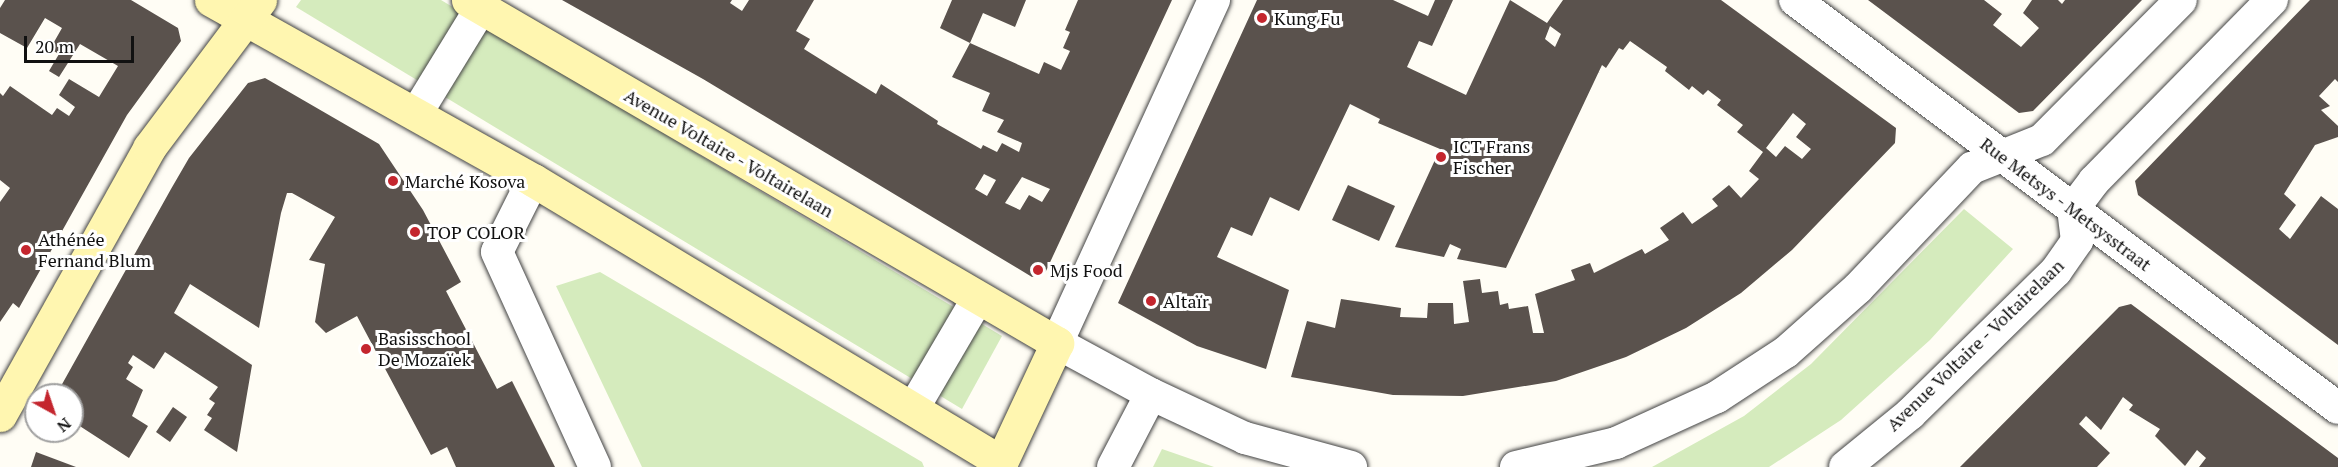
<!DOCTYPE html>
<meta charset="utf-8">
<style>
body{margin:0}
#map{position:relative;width:2338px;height:467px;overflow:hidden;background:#fffdf5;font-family:"PT Serif",serif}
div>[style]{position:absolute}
.green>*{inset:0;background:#d5ebbd}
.building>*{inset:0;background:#5a524d}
.roads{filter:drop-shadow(0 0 2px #444) drop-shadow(0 0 2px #444)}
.street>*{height:32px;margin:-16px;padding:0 16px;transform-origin:16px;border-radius:16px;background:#fff}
.secondary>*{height:33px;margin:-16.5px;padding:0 16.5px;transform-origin:16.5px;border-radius:16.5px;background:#fff6b0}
.dots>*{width:16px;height:16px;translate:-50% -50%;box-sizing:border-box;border:3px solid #fff;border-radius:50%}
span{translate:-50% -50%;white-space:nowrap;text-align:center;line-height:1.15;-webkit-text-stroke:6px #fff;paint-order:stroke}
.poi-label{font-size:18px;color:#111}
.left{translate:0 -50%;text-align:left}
.street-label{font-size:18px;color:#111}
.north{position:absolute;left:24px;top:383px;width:60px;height:60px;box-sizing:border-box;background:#fff;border:2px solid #a0a0a0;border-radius:50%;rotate:140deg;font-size:16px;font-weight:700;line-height:24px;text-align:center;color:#111}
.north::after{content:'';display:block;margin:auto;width:21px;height:27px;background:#c4262e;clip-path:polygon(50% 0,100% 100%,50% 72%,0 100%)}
.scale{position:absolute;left:24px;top:36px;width:110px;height:27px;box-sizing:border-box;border:3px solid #111;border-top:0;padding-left:8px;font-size:18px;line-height:21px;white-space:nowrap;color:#111;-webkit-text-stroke:4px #fff;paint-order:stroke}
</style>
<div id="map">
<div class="green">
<i style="clip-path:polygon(301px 0,441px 0,1002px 336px,962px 409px,296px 7px)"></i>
<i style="clip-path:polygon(1964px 209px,2013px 249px,1930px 340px,1841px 420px,1769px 467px,1652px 467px,1744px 416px,1811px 364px)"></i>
<i style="clip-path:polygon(600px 272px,922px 462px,924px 467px,642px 467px,556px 286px)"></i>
<i style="clip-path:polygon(1162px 449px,1214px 467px,1153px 467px)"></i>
</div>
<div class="building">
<i style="clip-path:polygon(5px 0,131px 0,178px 28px,181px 41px,127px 115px,19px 308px,13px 303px,0 322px,0 202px,10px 188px,0 180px,0 93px,3px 96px,10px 86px,52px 115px,57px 108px,69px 116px,75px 107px,59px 95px,69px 79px,99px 97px,118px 66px,80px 44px,59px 77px,49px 71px,59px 54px,50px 49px,62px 28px,45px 18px,27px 48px,0 33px,0 8px)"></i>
<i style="clip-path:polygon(evenodd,562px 0,732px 0,730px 3px,742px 11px,749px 0,814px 0,796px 31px,810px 39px,804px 49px,876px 94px,881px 84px,938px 121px,937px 124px,981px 149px,983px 145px,997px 152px,1002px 143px,1019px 152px,1022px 143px,997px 132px,1004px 120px,982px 111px,990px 93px,952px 77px,970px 43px,940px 28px,952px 0,1026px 0,1015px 27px,983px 13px,970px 43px,1039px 74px,1044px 62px,1061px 70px,1070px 51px,1063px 48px,1070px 32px,1065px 30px,1078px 0,1172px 0,1046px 271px,1032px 277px,703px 79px,562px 0,984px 174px,996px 180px,987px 196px,975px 189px,984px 174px,562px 0,1022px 177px,1050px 189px,1042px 202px,1029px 195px,1020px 210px,1005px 203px,1022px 177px)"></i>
<i style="clip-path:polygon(evenodd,1257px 0,1393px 0,1428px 16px,1435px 0,1453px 0,1432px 46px,1419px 41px,1407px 67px,1466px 95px,1510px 0,1547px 23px,1563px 0,1721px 0,1896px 128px,1895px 143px,1792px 250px,1741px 293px,1686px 328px,1626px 357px,1556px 381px,1463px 396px,1393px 395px,1291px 377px,1307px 321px,1335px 328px,1341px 299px,1401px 308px,1400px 317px,1427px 318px,1428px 303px,1453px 303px,1454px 324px,1469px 322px,1463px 281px,1480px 279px,1482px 293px,1498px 291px,1500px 305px,1508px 303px,1509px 309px,1528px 306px,1533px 333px,1544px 333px,1535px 294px,1575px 280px,1571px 270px,1590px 263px,1594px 273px,1642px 249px,1645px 254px,1669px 240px,1660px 228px,1683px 212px,1692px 224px,1718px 206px,1712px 199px,1729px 185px,1741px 198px,1759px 179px,1749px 171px,1763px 152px,1737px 132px,1743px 125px,1717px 105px,1721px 100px,1708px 90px,1703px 95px,1692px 86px,1689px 90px,1665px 71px,1667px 67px,1630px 41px,1623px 50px,1619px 48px,1606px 68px,1602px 65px,1506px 268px,1457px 259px,1461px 249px,1450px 244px,1444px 257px,1395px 247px,1440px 149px,1378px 123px,1380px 119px,1350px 104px,1299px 211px,1270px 197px,1252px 236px,1231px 227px,1217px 257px,1289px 290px,1266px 369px,1197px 346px,1118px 303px,1257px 0,1550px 26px,1561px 34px,1555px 47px,1545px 39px,1550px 26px,1257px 0,1793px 113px,1806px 124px,1796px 137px,1811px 149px,1802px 159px,1785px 146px,1776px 157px,1766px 148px,1793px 113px)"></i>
<i style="clip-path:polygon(1868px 0,1984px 0,2002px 14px,1993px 25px,2021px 47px,2039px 28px,2023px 13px,2032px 0,2058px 0,2062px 4px,2065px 0,2142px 0,2033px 111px,2019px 113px)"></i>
<i style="clip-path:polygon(2310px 0,2338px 0,2338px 82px,2335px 79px,2319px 96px,2330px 106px,2321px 110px,2338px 126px,2338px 137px,2315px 145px,2284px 194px,2296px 205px,2279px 229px,2290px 239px,2321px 196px,2338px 209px,2338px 345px,2138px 195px,2135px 181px)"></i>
<i style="clip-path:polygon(265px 78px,379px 144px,423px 210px,461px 282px,446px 291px,497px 389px,512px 381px,555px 467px,456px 467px,447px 447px,431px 455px,357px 316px,326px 333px,315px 322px,325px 264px,309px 260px,335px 217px,292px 193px,287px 193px,281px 213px,259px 328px,190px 284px,174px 313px,252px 365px,237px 452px,204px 430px,212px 418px,207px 415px,215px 403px,209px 399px,218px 387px,165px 352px,154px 369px,133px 355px,128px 363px,133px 367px,126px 379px,143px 390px,132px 416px,148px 426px,129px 458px,72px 421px,72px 395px,56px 395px,171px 189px,189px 158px,248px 83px)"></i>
<i style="clip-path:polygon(1348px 185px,1395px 206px,1379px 241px,1332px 220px)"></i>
<i style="clip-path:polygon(2131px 304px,2338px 458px,2338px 467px,2199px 467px,2206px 458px,2197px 450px,2185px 466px,2155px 436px,2160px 429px,2129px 410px,2133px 405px,2123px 397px,2101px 430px,2086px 416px,2079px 424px,2110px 453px,2097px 467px,1960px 467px,2119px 307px)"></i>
<i style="clip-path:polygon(173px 407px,187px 417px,170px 442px,156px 432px)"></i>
<i style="clip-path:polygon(36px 452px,76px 467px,31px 467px)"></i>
</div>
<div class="roads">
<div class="street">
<i style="left:1214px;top:0;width:377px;rotate:114.6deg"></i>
<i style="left:1057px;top:343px;width:107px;rotate:28.5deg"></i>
<i style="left:1151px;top:394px;width:104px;rotate:25.1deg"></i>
<i style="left:1245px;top:438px;width:110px;rotate:15.3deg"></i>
<i style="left:1795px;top:0;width:679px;rotate:36.92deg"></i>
<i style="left:416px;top:114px;width:124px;rotate:-58.5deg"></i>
<i style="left:533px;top:180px;width:80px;rotate:116.6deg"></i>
<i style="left:497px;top:252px;width:236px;rotate:65.5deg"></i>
<i style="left:914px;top:407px;width:126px;rotate:-59.6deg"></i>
<i style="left:1113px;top:467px;width:82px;rotate:-62.5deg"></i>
<i style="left:1516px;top:467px;width:103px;rotate:-13.5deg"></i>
<i style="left:1616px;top:443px;width:111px;rotate:-24.5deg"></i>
<i style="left:1717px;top:397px;width:82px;rotate:-33.1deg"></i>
<i style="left:1786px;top:352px;width:96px;rotate:-41.6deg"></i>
<i style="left:1858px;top:288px;width:166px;rotate:-46.5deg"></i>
<i style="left:1972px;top:168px;width:75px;rotate:-21.8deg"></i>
<i style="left:2042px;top:140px;width:197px;rotate:-45.2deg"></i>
<i style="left:1845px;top:467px;width:84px;rotate:-39.2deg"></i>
<i style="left:1910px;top:414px;width:204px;rotate:-44.4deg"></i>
<i style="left:2056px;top:271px;width:37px;rotate:-55deg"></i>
<i style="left:2077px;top:241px;width:32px;rotate:-97deg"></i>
<i style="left:2073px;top:209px;width:35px;rotate:-53deg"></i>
<i style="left:2094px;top:181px;width:254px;rotate:-45.5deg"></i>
</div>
<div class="secondary">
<i style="left:211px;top:0;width:369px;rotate:29.2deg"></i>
<i style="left:533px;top:180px;width:546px;rotate:31.07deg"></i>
<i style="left:468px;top:0;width:682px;rotate:30.21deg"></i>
<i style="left:1057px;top:343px;width:137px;rotate:115.1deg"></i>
<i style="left:0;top:415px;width:306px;rotate:-60.8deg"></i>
<i style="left:149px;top:148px;width:185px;rotate:-53.1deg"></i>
</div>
</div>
<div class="dots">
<i style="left:1262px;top:18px;background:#c4262e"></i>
<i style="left:1441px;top:157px;background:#c4262e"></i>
<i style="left:393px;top:181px;background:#c4262e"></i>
<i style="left:415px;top:232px;background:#c4262e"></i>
<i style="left:26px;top:250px;background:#c4262e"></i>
<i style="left:1038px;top:270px;background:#c4262e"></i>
<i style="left:1151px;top:301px;background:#c4262e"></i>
<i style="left:366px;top:349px;background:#c4262e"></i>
</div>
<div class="poi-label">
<span class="left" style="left:1274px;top:18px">Kung Fu</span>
<span class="left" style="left:1453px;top:157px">ICT Frans<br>Fischer</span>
<span class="left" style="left:405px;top:181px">Marché Kosova</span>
<span class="left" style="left:427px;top:232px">TOP COLOR</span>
<span class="left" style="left:38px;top:250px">Athénée<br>Fernand Blum</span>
<span class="left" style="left:1050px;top:270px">Mjs Food</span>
<span class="left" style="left:1163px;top:301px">Altaïr</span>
<span class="left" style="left:378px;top:349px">Basisschool<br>De Mozaïek</span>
</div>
<div class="street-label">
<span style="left:729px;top:153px;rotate:30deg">Avenue Voltaire - Voltairelaan</span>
<span style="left:2066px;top:204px;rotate:37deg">Rue Metsys - Metsysstraat</span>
<span style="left:1975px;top:345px;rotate:-44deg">Avenue Voltaire - Voltairelaan</span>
</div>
<div class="north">N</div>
<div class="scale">20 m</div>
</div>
